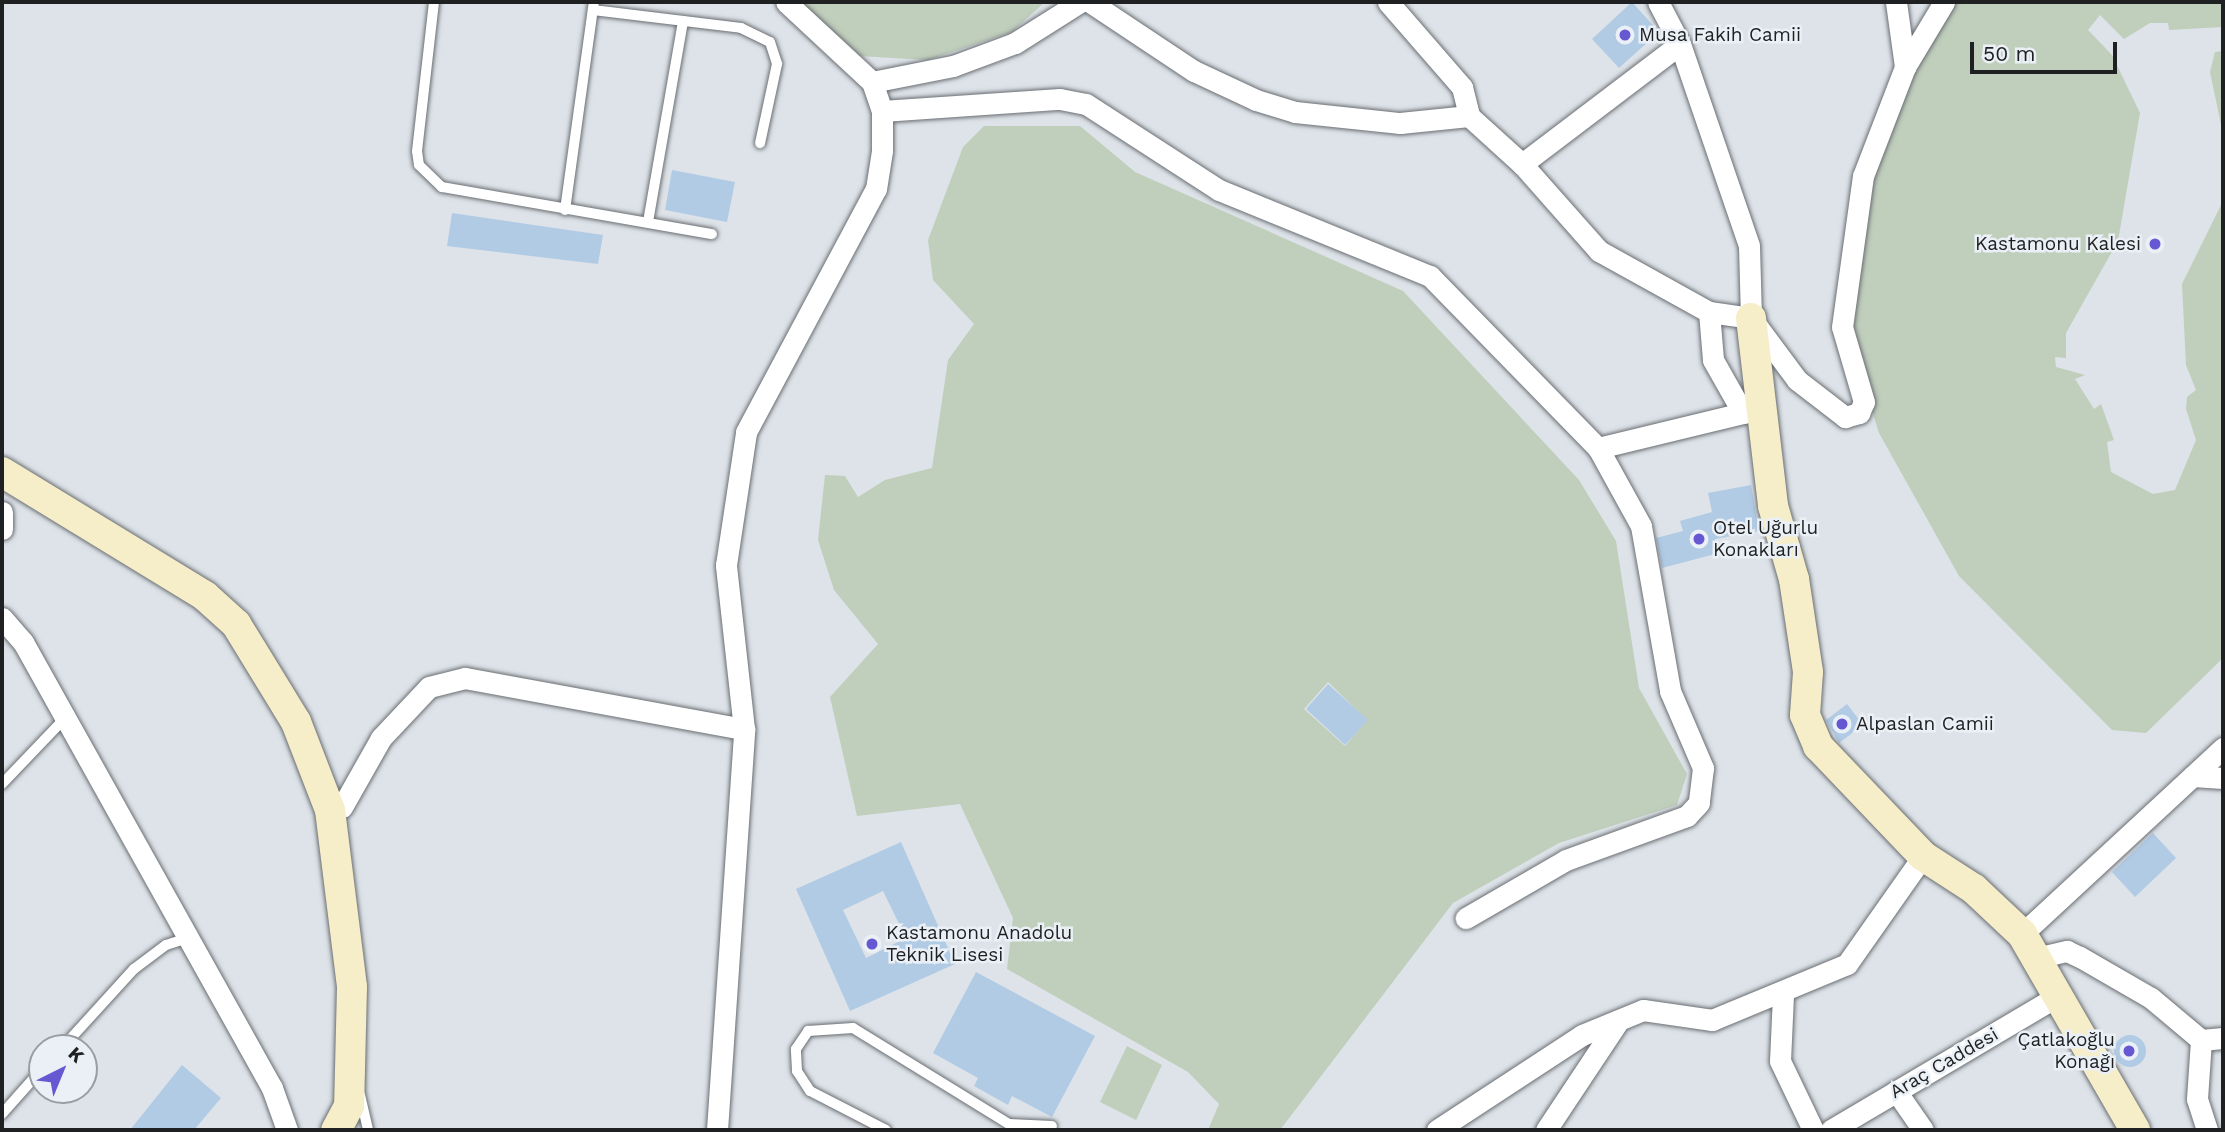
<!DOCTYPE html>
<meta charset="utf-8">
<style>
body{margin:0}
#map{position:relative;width:2225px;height:1132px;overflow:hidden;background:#dde3e8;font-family:"Work Sans",sans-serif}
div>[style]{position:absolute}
.green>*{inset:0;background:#c0cebc}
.building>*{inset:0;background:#b1cbe5}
.round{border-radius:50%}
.roads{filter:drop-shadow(0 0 2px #6a6e73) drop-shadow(0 0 2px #6a6e73)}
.lane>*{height:10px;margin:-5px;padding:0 5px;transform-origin:5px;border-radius:5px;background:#fff}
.street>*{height:21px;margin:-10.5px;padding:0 10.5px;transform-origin:10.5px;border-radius:10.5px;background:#fff}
.secondary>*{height:30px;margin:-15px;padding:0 15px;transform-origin:15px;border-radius:15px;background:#f6edc9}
.dots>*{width:19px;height:19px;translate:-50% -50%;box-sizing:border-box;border:4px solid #eaf0f5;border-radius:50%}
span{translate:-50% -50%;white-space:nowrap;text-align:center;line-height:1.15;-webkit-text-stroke:5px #eaf0f5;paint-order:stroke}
.poi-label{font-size:19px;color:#1e2022}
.left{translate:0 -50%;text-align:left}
.right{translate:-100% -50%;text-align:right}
.street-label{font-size:19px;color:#1e2022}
.frame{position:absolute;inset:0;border:4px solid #1e2022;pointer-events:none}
.north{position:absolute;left:28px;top:1034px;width:70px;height:70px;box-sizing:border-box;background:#eaf0f5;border:2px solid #989da1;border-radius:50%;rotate:43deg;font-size:19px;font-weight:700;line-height:28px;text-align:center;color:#1e2022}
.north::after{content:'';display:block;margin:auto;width:24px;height:32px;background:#6658d2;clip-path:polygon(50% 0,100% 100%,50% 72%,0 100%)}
.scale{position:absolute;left:1970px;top:42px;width:147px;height:32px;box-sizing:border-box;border:4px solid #1e2022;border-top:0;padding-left:9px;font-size:21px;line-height:24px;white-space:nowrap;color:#1e2022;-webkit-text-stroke:5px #eaf0f5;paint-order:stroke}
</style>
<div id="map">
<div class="green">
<i style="clip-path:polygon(799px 2px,1045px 2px,1012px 32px,928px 60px,859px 56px)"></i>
<i style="clip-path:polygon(1950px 2px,2223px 2px,2223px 27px,2169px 30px,2168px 23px,2150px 23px,2124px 39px,2100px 15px,2088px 30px,2112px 55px,2140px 113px,2118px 241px,2066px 333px,2066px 358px,2055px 357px,2056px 367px,2085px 375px,2075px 379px,2094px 409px,2101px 404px,2114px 440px,2107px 442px,2111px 472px,2153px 494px,2175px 490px,2196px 440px,2186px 409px,2187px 397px,2196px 390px,2186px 365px,2182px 284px,2223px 201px,2223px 658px,2146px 733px,2112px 730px,1959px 576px,1879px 433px,1851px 344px,1859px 205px,1901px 88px)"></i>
<i style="clip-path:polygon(2223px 51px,2223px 134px,2210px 72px,2215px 52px)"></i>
<i style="clip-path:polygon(evenodd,984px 126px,1080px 126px,1135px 172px,1403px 291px,1579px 480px,1616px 541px,1639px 688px,1687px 774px,1677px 805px,1559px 843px,1453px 903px,1280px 1130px,1208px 1130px,1219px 1104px,1188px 1072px,1007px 969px,1013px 918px,960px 804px,857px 816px,830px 697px,878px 644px,834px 590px,818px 540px,825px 475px,845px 476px,858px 497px,885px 480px,932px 468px,948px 360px,974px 324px,933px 280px,928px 240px,963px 147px,984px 126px,1328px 682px,1367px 720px,1345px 746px,1304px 709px,1328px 682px)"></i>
<i style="clip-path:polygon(1127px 1046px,1162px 1065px,1136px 1120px,1100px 1102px)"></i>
</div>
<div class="building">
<i style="clip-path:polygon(1632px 2px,1659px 32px,1619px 68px,1592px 39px)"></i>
<i style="clip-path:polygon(672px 170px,735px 182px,727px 222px,665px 210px)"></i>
<i style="clip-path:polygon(452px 213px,603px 235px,598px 264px,447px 246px)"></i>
<i style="clip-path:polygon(1751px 485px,1759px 531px,1715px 539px,1719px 553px,1662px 568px,1656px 538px,1683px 531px,1680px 521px,1712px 512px,1708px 493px)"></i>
<i style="clip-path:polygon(1328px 684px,1368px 720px,1345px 745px,1306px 709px)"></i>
<i style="clip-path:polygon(1847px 704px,1863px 725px,1839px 743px,1826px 720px)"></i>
<i style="clip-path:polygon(2153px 833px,2176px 858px,2135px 897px,2112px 872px)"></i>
<i style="clip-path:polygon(evenodd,901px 842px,955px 964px,850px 1011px,796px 889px,901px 842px,883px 891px,906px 938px,866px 958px,843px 910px,883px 891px)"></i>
<i style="clip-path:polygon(976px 972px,1095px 1036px,1052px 1117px,1012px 1096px,1008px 1105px,974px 1086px,978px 1078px,933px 1053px)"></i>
<i class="round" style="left:2114px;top:1035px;width:32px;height:32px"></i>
<i style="clip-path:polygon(182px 1065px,221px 1098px,194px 1130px,130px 1130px)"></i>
</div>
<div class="roads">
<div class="lane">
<i style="left:434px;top:2px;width:150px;rotate:96.5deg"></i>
<i style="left:417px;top:151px;width:14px;rotate:82deg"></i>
<i style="left:419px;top:165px;width:32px;rotate:44deg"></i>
<i style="left:442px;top:187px;width:274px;rotate:9.9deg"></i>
<i style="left:593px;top:10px;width:149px;rotate:6.9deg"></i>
<i style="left:741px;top:28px;width:32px;rotate:26deg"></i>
<i style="left:770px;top:42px;width:23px;rotate:72deg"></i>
<i style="left:777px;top:64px;width:81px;rotate:102.1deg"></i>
<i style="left:565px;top:210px;width:210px;rotate:-82.1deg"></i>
<i style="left:648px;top:222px;width:204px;rotate:-80.1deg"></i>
<i style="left:2px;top:784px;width:91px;rotate:-46.3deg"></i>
<i style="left:62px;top:1048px;width:107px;rotate:-47.7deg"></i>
<i style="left:134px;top:969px;width:40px;rotate:-37deg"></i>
<i style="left:166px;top:945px;width:23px;rotate:-18deg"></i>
<i style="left:360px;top:1095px;width:36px;rotate:77deg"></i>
<i style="left:2px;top:1114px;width:60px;rotate:-48.4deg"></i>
<i style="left:886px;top:1130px;width:85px;rotate:-152.8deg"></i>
<i style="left:810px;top:1091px;width:24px;rotate:-123deg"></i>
<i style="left:797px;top:1071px;width:22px;rotate:-93deg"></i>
<i style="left:796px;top:1049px;width:22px;rotate:-56deg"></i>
<i style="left:808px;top:1031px;width:45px;rotate:-3.8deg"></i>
<i style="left:853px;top:1028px;width:183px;rotate:31.6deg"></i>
<i style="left:1009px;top:1124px;width:43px;rotate:2.7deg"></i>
</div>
<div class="street">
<i style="left:1090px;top:2px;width:125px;rotate:33.6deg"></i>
<i style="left:1194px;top:71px;width:68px;rotate:25.1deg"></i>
<i style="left:1256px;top:100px;width:41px;rotate:17.1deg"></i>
<i style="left:1295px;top:112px;width:106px;rotate:6deg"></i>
<i style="left:1400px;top:123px;width:69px;rotate:-5.8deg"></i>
<i style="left:1388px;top:2px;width:113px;rotate:49deg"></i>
<i style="left:1462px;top:87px;width:30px;rotate:76deg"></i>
<i style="left:1469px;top:116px;width:72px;rotate:42.2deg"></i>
<i style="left:1522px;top:164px;width:116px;rotate:48.5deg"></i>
<i style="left:1599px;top:251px;width:126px;rotate:29deg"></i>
<i style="left:1709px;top:312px;width:42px;rotate:8.1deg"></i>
<i style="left:1658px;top:2px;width:47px;rotate:62.4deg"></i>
<i style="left:1680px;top:44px;width:213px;rotate:71.1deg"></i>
<i style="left:1749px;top:246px;width:72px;rotate:88.4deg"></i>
<i style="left:1751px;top:318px;width:77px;rotate:53.4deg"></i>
<i style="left:1797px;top:380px;width:61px;rotate:37.6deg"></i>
<i style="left:1845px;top:417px;width:15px;rotate:-16deg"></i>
<i style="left:1859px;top:413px;width:12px;rotate:-66deg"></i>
<i style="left:1864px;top:402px;width:78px;rotate:-106.3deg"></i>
<i style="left:1842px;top:327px;width:152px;rotate:-82.1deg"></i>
<i style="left:1863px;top:176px;width:117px;rotate:-68.9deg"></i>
<i style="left:1905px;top:67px;width:76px;rotate:-59deg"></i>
<i style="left:1896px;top:2px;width:66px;rotate:82.1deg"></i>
<i style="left:872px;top:82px;width:83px;rotate:-11.2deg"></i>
<i style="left:953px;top:66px;width:66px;rotate:-20.4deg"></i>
<i style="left:1015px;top:43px;width:77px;rotate:-32.2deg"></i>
<i style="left:882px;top:111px;width:178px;rotate:-3.9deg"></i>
<i style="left:1060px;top:99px;width:26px;rotate:11deg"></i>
<i style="left:1086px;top:104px;width:158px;rotate:32.9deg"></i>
<i style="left:1219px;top:190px;width:228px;rotate:22.2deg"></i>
<i style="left:1430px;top:276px;width:240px;rotate:45.7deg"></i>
<i style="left:1598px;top:448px;width:89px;rotate:61.1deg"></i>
<i style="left:1641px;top:526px;width:168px;rotate:80deg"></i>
<i style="left:1670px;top:691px;width:84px;rotate:66.8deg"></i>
<i style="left:1703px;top:768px;width:35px;rotate:97deg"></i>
<i style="left:1699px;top:803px;width:18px;rotate:133deg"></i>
<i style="left:1687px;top:816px;width:129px;rotate:160deg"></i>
<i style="left:1566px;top:860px;width:116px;rotate:149.9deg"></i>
<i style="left:1522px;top:164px;width:198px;rotate:-37.2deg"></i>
<i style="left:1709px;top:312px;width:48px;rotate:85.2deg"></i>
<i style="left:1713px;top:360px;width:61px;rotate:60.5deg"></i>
<i style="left:1598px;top:448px;width:166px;rotate:-13.6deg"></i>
<i style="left:2px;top:512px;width:17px;rotate:90deg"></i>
<i style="left:2px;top:618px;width:32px;rotate:49deg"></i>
<i style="left:23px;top:642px;width:511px;rotate:60.83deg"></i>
<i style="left:272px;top:1088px;width:45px;rotate:70.3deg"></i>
<i style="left:2193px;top:776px;width:30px;rotate:4deg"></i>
<i style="left:330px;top:810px;width:12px;rotate:-14deg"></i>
<i style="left:342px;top:807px;width:79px;rotate:-60.5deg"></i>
<i style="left:381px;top:738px;width:70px;rotate:-46.7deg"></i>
<i style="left:429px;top:687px;width:37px;rotate:-14deg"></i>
<i style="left:465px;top:678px;width:284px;rotate:10.4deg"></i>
<i style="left:2022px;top:934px;width:274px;rotate:-42.8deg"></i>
<i style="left:2036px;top:958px;width:32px;rotate:-13deg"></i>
<i style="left:2067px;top:951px;width:14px;rotate:25deg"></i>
<i style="left:2080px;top:957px;width:82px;rotate:30deg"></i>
<i style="left:2151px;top:998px;width:65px;rotate:40deg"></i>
<i style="left:2201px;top:1040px;width:22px;rotate:-5deg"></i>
<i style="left:1783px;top:995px;width:66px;rotate:92.6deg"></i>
<i style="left:1780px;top:1061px;width:76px;rotate:64.4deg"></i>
<i style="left:2201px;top:1040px;width:59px;rotate:93.9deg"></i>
<i style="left:2197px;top:1099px;width:33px;rotate:72deg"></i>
<i style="left:1896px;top:1091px;width:47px;rotate:55.3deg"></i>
<i style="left:717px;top:1130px;width:402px;rotate:-86.1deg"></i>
<i style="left:744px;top:729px;width:165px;rotate:-96.3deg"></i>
<i style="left:726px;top:565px;width:134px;rotate:-81.4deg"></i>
<i style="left:746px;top:432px;width:276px;rotate:-61.9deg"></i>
<i style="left:876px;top:189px;width:39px;rotate:-81deg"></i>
<i style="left:882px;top:150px;width:39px;rotate:-90deg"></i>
<i style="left:882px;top:111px;width:31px;rotate:-109deg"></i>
<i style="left:872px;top:82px;width:117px;rotate:-137.1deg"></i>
<i style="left:1437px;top:1130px;width:173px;rotate:-33.2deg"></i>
<i style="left:1582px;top:1035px;width:66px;rotate:-22.3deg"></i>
<i style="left:1643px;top:1010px;width:70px;rotate:8.2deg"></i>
<i style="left:1712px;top:1020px;width:146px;rotate:-22.5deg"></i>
<i style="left:1847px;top:964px;width:132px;rotate:-54.9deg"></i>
<i style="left:1546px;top:1130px;width:132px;rotate:-56.4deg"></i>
<i style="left:1831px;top:1130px;width:264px;rotate:-30.6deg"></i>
</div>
<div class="secondary">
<i style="left:1751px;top:318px;width:189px;rotate:83.3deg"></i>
<i style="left:1773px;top:506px;width:76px;rotate:74deg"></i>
<i style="left:1794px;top:579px;width:94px;rotate:81.4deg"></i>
<i style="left:1808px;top:672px;width:43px;rotate:94deg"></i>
<i style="left:1805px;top:715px;width:34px;rotate:67deg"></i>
<i style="left:1818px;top:746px;width:152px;rotate:46.3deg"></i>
<i style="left:1923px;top:856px;width:61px;rotate:32.9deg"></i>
<i style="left:1974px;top:889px;width:66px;rotate:43.2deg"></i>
<i style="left:2022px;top:934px;width:226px;rotate:60deg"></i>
<i style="left:2px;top:472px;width:238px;rotate:31.4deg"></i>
<i style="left:205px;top:596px;width:42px;rotate:42.1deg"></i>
<i style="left:236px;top:624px;width:115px;rotate:58.5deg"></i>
<i style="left:296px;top:722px;width:94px;rotate:68.9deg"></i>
<i style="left:330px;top:810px;width:178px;rotate:82.9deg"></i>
<i style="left:352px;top:987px;width:119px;rotate:91.4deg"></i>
<i style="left:349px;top:1106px;width:27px;rotate:118deg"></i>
</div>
</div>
<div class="dots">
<i style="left:1625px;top:35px;background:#6658d2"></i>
<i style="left:2155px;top:244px;background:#6658d2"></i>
<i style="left:1699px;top:539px;background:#6658d2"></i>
<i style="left:1842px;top:724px;background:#6658d2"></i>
<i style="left:872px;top:944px;background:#6658d2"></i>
<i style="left:2129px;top:1051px;background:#6658d2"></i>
</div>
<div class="poi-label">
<span class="left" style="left:1639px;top:35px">Musa Fakih Camii</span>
<span class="right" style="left:2141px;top:244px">Kastamonu Kalesi</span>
<span class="left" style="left:1713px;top:539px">Otel Uğurlu<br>Konakları</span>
<span class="left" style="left:1856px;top:724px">Alpaslan Camii</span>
<span class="left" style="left:886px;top:944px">Kastamonu Anadolu<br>Teknik Lisesi</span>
<span class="right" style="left:2115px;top:1051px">Çatlakoğlu<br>Konağı</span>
</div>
<div class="street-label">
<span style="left:1944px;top:1063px;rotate:-30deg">Araç Caddesi</span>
</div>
<div class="frame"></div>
<div class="north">K</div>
<div class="scale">50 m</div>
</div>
